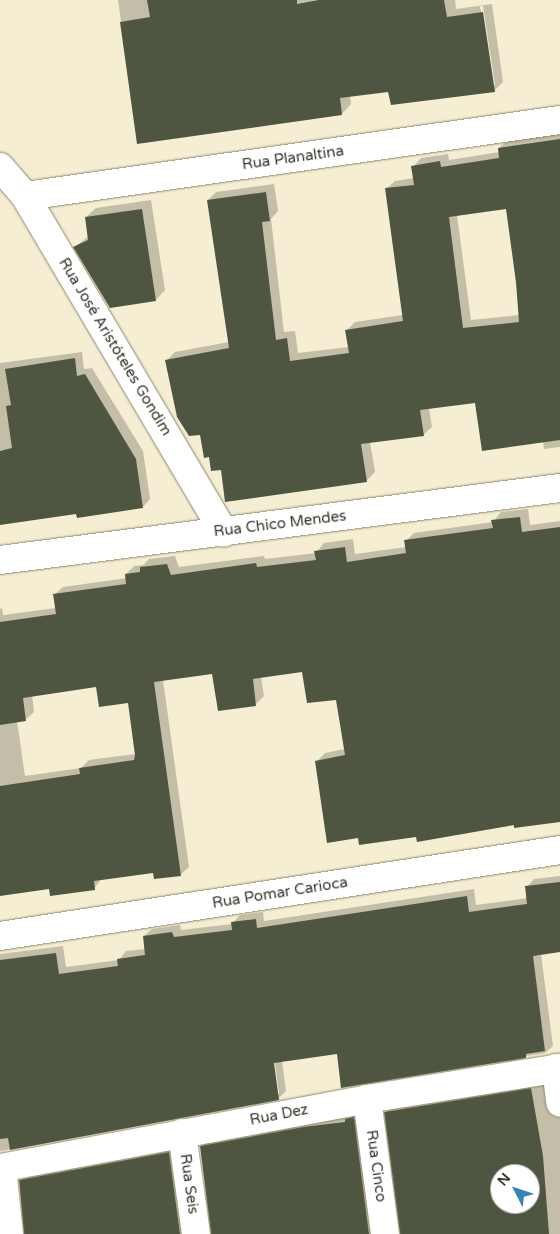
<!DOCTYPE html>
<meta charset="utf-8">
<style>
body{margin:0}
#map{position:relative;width:560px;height:1234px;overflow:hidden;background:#f5eed3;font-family:"Varela Round",sans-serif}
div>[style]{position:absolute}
.shadow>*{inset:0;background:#0003}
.building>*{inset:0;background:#4e5641}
.roads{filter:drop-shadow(0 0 1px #8d876e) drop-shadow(0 0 1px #8d876e)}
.minor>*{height:28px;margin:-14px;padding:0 14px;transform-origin:14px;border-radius:14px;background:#fff}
span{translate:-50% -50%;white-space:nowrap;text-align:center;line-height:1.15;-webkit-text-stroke:5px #fff;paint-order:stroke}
.street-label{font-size:15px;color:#38352b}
.north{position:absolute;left:490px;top:1164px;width:50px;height:50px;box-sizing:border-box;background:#fff;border:1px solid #afaeaa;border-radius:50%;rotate:311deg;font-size:14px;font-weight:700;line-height:20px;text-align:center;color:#38352b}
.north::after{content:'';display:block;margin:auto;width:18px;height:22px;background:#3784b6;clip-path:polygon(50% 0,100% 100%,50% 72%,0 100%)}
</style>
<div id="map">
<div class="shadow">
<i style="clip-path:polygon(evenodd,118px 0,455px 0,456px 9px,492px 4px,503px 82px,494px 91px,389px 90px,350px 96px,351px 104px,342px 114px,138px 142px,118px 0,480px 6px,483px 6px,495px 85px,492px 85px,480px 6px)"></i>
<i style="clip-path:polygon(evenodd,560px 132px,560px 447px,544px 449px,543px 441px,476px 401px,429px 408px,432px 427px,423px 435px,370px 442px,375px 472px,366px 481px,222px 468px,210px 456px,167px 360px,175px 352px,229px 342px,208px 200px,216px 192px,274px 184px,278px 211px,271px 219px,284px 332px,295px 331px,298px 353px,349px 347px,347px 330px,355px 322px,403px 315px,386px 189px,395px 181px,414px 178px,413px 167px,421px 158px,448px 154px,449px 160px,500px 152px,499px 148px,508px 140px,560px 132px,507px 208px,520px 315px,471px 320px,457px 215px,507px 208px)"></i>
<i style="clip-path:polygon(151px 200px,165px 290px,156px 300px,75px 247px,89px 236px,86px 217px,96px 208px)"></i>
<i style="clip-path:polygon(82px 352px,84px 369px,92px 368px,143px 451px,150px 499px,143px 507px,0 517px,0 363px)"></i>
<i style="clip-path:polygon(evenodd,528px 509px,530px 525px,560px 521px,560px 821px,417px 835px,359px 836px,317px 761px,325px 753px,345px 749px,337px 698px,304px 670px,261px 677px,264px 696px,256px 704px,213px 672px,163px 680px,189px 867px,180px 875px,154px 872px,102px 878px,94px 889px,50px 888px,0 895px,0 609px,2px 608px,3px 615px,56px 608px,54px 595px,63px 587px,127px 578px,126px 574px,134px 566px,143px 565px,149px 559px,175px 556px,179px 567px,264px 556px,265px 559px,316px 553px,324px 543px,353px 539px,355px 554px,406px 547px,406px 541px,414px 533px,493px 522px,501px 512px,528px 509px,97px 686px,129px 702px,135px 754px,89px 760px,81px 768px,25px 776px,17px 721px,25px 720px,34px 712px,32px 695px,97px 686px)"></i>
<i style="clip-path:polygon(evenodd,560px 876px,560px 951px,541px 954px,553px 1046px,545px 1053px,342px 1087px,338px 1053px,282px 1060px,286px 1091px,278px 1099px,0 1151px,0 954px,63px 946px,66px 967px,119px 960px,126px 951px,146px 949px,144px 936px,152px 929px,180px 925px,181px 930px,232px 924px,240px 915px,263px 912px,264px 921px,474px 889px,476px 905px,528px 898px,527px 887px,534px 879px,560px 876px,274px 1056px,279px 1094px,277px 1094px,272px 1057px,274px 1056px)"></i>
<i style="clip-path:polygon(evenodd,550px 1080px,560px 1109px,560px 1234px,401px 1234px,386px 1112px,393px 1105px,550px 1080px,500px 1174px,530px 1174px,530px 1204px,500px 1204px,500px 1174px)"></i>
<i style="clip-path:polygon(361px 1111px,379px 1234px,213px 1234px,201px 1147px,209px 1139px)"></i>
<i style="clip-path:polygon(176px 1145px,190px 1234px,24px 1234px,20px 1181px,28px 1173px)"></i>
</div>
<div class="building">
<i style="clip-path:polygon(147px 0,297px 0,297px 4px,319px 0,444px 0,447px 17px,483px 12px,495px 92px,391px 105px,388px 92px,340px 98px,342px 115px,137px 144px,120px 22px,150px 17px)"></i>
<i style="clip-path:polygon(evenodd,560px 139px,560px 440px,482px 451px,475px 403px,420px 410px,424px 436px,361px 444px,367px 482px,225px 502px,221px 470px,211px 471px,209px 457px,204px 458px,200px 435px,189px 436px,177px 417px,165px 360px,229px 348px,207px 200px,266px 192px,270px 221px,262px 222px,276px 340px,287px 338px,290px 361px,349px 353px,345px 330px,403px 321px,385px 188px,414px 185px,411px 166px,440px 161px,441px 167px,499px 158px,498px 148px,560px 139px,506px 209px,516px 282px,519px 322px,463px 328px,449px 217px,506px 209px)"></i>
<i style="clip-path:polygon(142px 209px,156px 301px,110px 308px,73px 247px,88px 240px,85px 217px)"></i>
<i style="clip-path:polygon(75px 358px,77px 376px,85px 374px,136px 459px,143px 508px,77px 518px,76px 514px,0 525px,0 451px,12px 448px,6px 406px,11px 405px,5px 369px)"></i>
<i style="clip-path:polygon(520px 517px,522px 532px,560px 527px,560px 822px,514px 828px,514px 825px,417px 842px,416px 837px,359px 845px,358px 838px,327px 843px,315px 761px,345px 755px,336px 700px,307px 703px,302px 672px,253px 679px,256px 706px,218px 711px,212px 674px,154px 682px,181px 876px,154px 879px,153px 873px,94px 881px,95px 890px,50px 896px,49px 889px,0 896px,0 786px,80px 774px,79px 768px,134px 760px,135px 755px,128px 703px,99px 707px,96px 687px,23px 698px,26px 721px,0 725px,0 622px,56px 614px,53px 594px,126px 584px,125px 574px,140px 572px,140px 567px,167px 564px,171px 575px,256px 563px,257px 567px,316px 560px,314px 551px,345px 547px,347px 562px,406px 553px,404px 540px,493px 528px,491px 520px)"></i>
<i style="clip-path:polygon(560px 882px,560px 952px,533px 956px,545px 1051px,526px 1054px,526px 1058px,341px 1088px,337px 1054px,274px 1063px,279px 1100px,10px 1150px,8px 1138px,0 1139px,0 960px,56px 953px,59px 974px,118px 966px,117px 959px,145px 955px,143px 936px,172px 932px,174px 937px,232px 930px,231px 922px,256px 919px,257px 928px,467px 896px,469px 912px,527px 904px,525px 886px)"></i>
<i style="clip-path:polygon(evenodd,531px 1088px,543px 1156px,549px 1234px,400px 1234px,384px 1112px,531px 1088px,500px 1174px,530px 1174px,530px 1204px,500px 1204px,500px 1174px)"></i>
<i style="clip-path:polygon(354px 1117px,369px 1234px,211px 1234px,200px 1146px,303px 1127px,345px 1122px,345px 1119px)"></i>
<i style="clip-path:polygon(169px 1152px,180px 1234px,24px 1234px,19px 1180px)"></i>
</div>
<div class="roads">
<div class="minor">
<i style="left:0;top:167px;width:38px;rotate:49deg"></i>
<i style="left:25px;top:196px;width:391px;rotate:59.4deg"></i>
<i style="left:25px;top:196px;width:540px;rotate:-8.09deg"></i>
<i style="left:0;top:560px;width:565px;rotate:-7.33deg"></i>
<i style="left:0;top:936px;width:567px;rotate:-8.73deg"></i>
<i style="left:556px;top:1068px;width:35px;rotate:83deg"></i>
<i style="left:367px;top:1099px;width:136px;rotate:82.4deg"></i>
<i style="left:182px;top:1133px;width:102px;rotate:82.1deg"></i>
<i style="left:0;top:1168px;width:373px;rotate:-10.6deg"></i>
<i style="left:367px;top:1099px;width:195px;rotate:-9.1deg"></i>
<i style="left:2px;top:1168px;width:66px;rotate:83.9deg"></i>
</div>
</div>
<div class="street-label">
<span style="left:293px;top:158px;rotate:-8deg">Rua Planaltina</span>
<span style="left:115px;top:347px;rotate:59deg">Rua José Aristóteles Gondim</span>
<span style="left:280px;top:524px;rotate:-7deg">Rua Chico Mendes</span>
<span style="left:280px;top:893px;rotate:-9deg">Rua Pomar Carioca</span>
<span style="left:279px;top:1115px;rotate:-11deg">Rua Dez</span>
<span style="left:376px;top:1166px;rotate:82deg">Rua Cinco</span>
<span style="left:189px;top:1184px;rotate:82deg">Rua Seis</span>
</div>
<div class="north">N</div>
</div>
